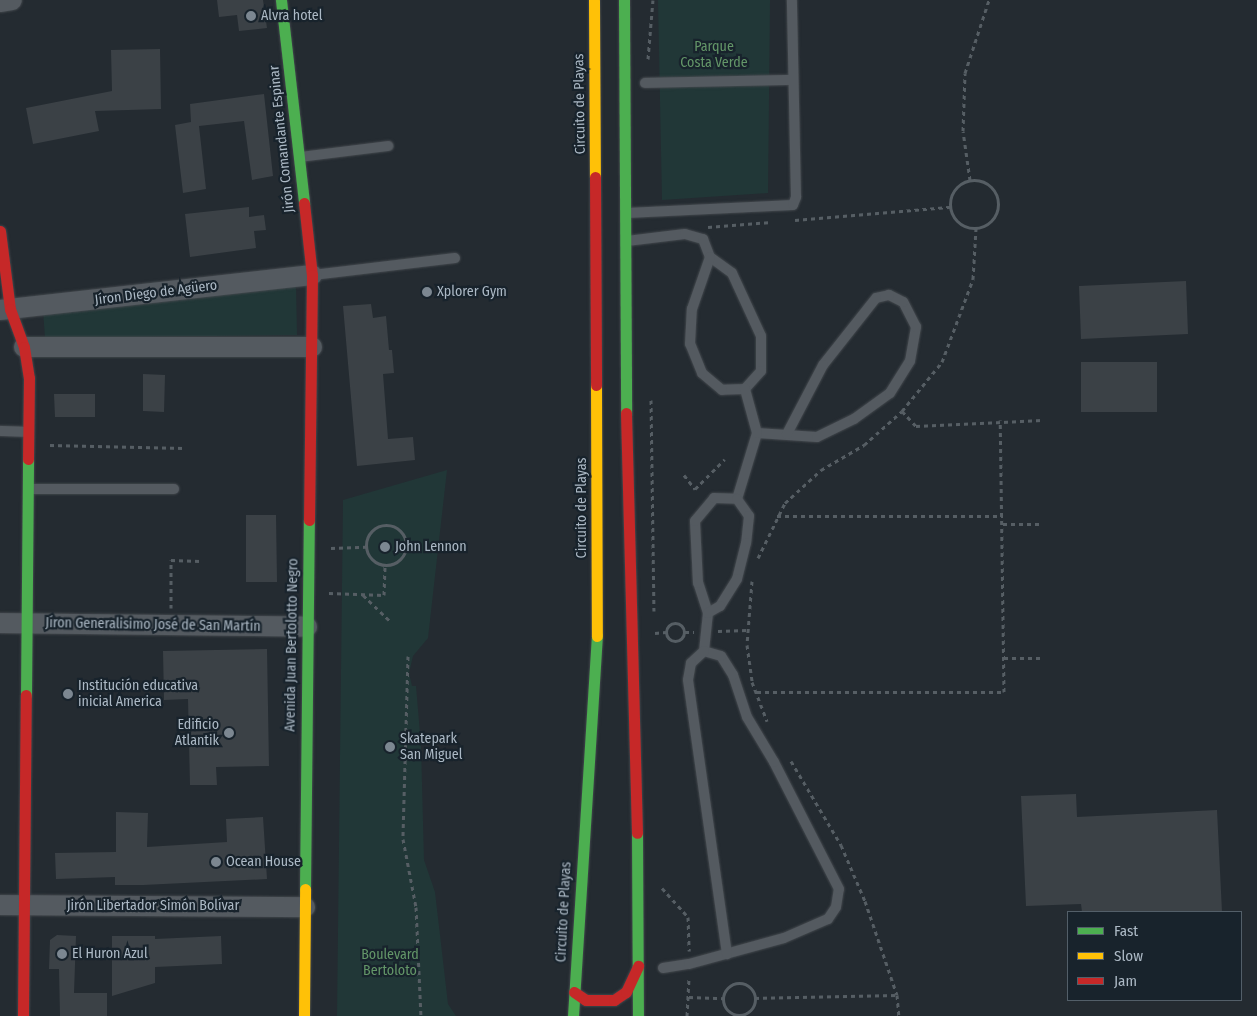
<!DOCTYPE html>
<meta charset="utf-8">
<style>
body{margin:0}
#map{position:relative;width:1257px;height:1016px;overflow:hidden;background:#242b31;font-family:"Fira Sans Condensed",sans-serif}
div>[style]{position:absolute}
.green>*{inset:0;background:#213737}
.building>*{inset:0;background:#3b4146}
.path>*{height:3px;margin-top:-1.5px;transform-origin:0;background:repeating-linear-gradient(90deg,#565e64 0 4px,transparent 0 8px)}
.path>.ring{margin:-1.5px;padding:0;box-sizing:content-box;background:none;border:3px solid #565e64;border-radius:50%}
.roads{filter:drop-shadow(0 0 1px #42474c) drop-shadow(0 0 1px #42474c)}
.lane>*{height:10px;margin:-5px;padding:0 5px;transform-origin:5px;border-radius:5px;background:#545a60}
.street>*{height:20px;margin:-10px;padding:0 10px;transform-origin:10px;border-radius:10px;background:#545a60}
.fast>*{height:11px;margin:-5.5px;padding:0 5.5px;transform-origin:5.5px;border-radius:5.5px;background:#4caf50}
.slow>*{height:11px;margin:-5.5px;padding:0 5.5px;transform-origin:5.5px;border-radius:5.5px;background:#ffc107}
.jam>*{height:11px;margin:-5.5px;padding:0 5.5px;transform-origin:5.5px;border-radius:5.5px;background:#c62828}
.dots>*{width:14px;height:14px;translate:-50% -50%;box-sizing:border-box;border:2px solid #18232c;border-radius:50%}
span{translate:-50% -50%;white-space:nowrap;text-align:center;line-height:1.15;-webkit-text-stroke:4.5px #18232c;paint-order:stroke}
.poi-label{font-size:14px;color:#acb9c5}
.left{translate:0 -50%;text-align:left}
.right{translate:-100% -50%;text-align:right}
.park-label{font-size:14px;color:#639668}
.street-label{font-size:14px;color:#acb9c5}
.legend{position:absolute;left:1067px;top:911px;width:175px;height:90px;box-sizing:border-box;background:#18232c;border:1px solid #535f69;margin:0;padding:6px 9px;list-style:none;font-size:15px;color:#acb9c5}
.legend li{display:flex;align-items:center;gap:10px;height:25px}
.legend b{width:25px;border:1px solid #535f69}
</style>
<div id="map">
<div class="green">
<i style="clip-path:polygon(658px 0,770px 0,768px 193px,662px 200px)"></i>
<i style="clip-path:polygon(296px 285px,297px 335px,45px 338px,43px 310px)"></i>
<i style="clip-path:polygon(447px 470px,428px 638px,413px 656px,409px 673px,412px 686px,416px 686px,421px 745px,424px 860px,435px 892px,448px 1004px,456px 1016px,337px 1016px,343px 500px)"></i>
</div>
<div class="building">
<i style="clip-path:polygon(217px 0,263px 0,267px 28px,239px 31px,237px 15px,219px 17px)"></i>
<i style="clip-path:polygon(160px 49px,161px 109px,95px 111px,99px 131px,33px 144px,26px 108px,112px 91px,111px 50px)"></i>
<i style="clip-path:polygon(264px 94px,273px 176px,252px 180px,244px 121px,199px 126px,206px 189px,183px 193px,175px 125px,191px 122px,190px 104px)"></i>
<i style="clip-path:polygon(249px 207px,249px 217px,264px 215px,266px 230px,254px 231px,256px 248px,190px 257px,185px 214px)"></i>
<i style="clip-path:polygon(1186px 281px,1188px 334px,1081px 339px,1079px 286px)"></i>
<i style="clip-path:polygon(371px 304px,373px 318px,386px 316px,389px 350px,392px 350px,394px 373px,383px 374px,388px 439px,413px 437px,415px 460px,357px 466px,343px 306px)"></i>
<i style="clip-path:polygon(1081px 362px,1157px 362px,1157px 412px,1081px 412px)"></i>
<i style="clip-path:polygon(143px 374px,165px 375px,164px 412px,143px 411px)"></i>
<i style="clip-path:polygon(54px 394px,95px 394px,95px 417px,55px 417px)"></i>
<i style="clip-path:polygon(246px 515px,276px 515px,277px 582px,246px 582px)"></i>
<i style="clip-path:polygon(267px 649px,269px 766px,216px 767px,217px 785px,190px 785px,188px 699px,164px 700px,163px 651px)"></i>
<i style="clip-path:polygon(1076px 794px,1077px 817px,1217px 810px,1222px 912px,1082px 912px,1081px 904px,1026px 906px,1021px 796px)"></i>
<i style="clip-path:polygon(116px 812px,148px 813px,147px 847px,227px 842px,226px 819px,263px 817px,267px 879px,143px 885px,115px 885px,115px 877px,56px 879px,55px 853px,116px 852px)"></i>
<i style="clip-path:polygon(57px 935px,76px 936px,74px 993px,107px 993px,107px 1016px,60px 1016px,59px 969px,49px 969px,50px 940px)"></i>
<i style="clip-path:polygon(112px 936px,155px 936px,155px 939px,221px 936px,222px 964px,155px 967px,155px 983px,112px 996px)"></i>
</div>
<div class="path">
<i style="left:648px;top:59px;width:59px;rotate:-85.2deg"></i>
<i style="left:970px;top:180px;width:49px;rotate:-98.1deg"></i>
<i style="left:963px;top:131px;width:58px;rotate:-88deg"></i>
<i style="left:965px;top:73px;width:77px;rotate:-71.8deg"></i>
<i class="ring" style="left:950px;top:180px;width:45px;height:45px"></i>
<i style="left:795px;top:220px;width:157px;rotate:-4.8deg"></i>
<i style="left:708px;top:227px;width:64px;rotate:-4.5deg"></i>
<i style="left:651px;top:400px;width:211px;rotate:89.2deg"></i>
<i style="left:902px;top:411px;width:21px;rotate:47deg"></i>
<i style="left:916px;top:426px;width:126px;rotate:-2.7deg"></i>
<i style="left:50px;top:445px;width:134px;rotate:1.3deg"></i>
<i style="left:684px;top:475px;width:18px;rotate:52deg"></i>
<i style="left:695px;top:489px;width:42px;rotate:-45deg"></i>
<i style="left:777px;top:516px;width:226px"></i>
<i style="left:1003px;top:524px;width:39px"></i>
<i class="ring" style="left:366px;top:525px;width:37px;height:37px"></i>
<i style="left:331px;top:548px;width:35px;rotate:-2deg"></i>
<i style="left:758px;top:558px;width:61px;rotate:-63.9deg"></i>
<i style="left:785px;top:503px;width:49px;rotate:-42.5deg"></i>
<i style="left:821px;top:470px;width:50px;rotate:-30.2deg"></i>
<i style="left:864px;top:445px;width:51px;rotate:-41.8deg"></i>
<i style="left:902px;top:411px;width:63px;rotate:-50.8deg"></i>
<i style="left:942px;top:362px;width:89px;rotate:-69.5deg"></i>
<i style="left:973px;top:279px;width:51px;rotate:-86.6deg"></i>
<i style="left:752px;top:581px;width:64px;rotate:94.5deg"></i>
<i style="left:747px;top:645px;width:37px;rotate:82deg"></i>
<i style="left:752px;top:682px;width:42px;rotate:69deg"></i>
<i style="left:329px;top:593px;width:55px;rotate:2.1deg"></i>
<i style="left:384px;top:595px;width:29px;rotate:-88deg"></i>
<i style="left:363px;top:595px;width:40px;rotate:44deg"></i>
<i style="left:171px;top:608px;width:48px;rotate:-90deg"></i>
<i style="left:171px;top:560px;width:29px;rotate:2deg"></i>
<i class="ring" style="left:666px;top:623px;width:15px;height:15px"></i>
<i style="left:718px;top:631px;width:29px;rotate:-2deg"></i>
<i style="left:685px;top:632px;width:9px"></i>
<i style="left:655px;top:633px;width:11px;rotate:-5deg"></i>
<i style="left:408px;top:656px;width:183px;rotate:91.6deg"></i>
<i style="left:403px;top:839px;width:69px;rotate:79.2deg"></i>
<i style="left:416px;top:907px;width:109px;rotate:87.4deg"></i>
<i style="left:1004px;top:658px;width:39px"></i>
<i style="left:757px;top:692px;width:247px"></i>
<i style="left:1004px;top:692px;width:272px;rotate:-90.8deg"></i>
<i style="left:791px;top:761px;width:98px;rotate:59.2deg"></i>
<i style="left:841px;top:845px;width:61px;rotate:66.8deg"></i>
<i style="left:865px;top:901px;width:99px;rotate:71.2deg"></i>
<i style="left:897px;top:995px;width:21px;rotate:85deg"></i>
<i style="left:662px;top:888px;width:39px;rotate:48deg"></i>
<i style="left:688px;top:917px;width:34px;rotate:88deg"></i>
<i class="ring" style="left:723px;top:983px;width:29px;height:29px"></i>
<i style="left:689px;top:997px;width:34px;rotate:2deg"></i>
<i style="left:755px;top:998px;width:142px;rotate:-1.2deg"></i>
<i style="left:687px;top:1016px;width:39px;rotate:-87deg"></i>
</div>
<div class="roads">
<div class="lane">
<i style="left:645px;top:83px;width:148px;rotate:-1.2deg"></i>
<i style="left:300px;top:157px;width:89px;rotate:-7.1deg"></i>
<i style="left:627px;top:213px;width:166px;rotate:-2.8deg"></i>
<i style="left:793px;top:205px;width:9px;rotate:-69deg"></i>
<i style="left:796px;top:197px;width:197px;rotate:-91.2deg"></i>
<i style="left:627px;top:241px;width:58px;rotate:-6.9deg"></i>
<i style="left:685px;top:234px;width:19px;rotate:16deg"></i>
<i style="left:703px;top:239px;width:19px;rotate:69deg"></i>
<i style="left:710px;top:257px;width:27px;rotate:36deg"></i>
<i style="left:732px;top:273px;width:69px;rotate:65.3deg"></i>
<i style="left:761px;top:336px;width:35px;rotate:90deg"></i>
<i style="left:761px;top:371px;width:24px;rotate:132deg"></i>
<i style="left:745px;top:389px;width:23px;rotate:178deg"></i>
<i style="left:722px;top:390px;width:26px;rotate:-140deg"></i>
<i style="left:702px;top:373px;width:31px;rotate:-112deg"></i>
<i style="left:690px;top:344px;width:35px;rotate:-87deg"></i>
<i style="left:692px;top:309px;width:55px;rotate:-70.9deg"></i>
<i style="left:313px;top:275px;width:143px;rotate:-6.8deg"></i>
<i style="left:0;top:431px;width:26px;rotate:2deg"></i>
<i style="left:757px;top:433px;width:60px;rotate:3.8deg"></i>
<i style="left:817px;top:437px;width:41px;rotate:-25.9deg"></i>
<i style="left:854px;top:419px;width:44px;rotate:-35.8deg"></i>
<i style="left:890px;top:393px;width:38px;rotate:-58deg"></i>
<i style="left:910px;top:361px;width:35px;rotate:-80deg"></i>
<i style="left:916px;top:327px;width:28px;rotate:-117deg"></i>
<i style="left:903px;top:302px;width:16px;rotate:-153deg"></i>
<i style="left:889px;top:295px;width:13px;rotate:167deg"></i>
<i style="left:876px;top:298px;width:85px;rotate:128.3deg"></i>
<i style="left:823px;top:365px;width:78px;rotate:117.6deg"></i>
<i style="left:28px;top:489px;width:146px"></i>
<i style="left:737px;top:499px;width:69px;rotate:-73.1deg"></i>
<i style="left:757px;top:433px;width:46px;rotate:-105.3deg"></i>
<i style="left:704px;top:651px;width:38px;rotate:-84deg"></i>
<i style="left:708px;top:613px;width:32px;rotate:-108deg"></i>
<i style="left:698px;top:583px;width:62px;rotate:-92.8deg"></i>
<i style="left:695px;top:521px;width:30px;rotate:-50deg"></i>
<i style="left:714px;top:498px;width:23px;rotate:2deg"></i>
<i style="left:737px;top:499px;width:21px;rotate:55deg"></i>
<i style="left:749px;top:516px;width:27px;rotate:96deg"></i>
<i style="left:746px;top:543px;width:37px;rotate:104deg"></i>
<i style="left:737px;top:579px;width:32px;rotate:122deg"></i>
<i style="left:720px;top:606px;width:14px;rotate:150deg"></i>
<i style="left:663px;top:968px;width:26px;rotate:-9deg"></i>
<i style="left:689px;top:964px;width:98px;rotate:-15.3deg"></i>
<i style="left:784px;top:938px;width:48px;rotate:-23.4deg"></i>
<i style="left:828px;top:919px;width:14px;rotate:-56deg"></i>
<i style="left:836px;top:907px;width:18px;rotate:-81deg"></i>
<i style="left:839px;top:889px;width:143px;rotate:-117.1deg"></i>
<i style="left:774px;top:762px;width:52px;rotate:-121deg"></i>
<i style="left:747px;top:717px;width:44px;rotate:-108.4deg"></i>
<i style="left:733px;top:675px;width:22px;rotate:-122deg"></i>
<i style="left:721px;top:656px;width:18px;rotate:-164deg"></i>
<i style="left:704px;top:651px;width:18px;rotate:137deg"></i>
<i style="left:691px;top:663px;width:17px;rotate:100deg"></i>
<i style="left:688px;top:680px;width:277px;rotate:81.9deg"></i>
</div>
<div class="street">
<i style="left:0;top:2px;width:12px;rotate:-9deg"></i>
<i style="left:0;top:310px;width:314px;rotate:-6.4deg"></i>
<i style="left:24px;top:347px;width:288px"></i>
<i style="left:0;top:623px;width:307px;rotate:0.7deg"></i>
<i style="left:0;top:905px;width:305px;rotate:0.4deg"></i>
</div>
<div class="fast">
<i style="left:281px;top:0;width:204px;rotate:83.5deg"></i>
<i style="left:624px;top:0;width:413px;rotate:89.7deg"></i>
<i style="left:26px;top:695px;width:236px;rotate:-89.5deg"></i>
<i style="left:637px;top:833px;width:183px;rotate:89.7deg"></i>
<i style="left:305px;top:889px;width:369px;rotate:-89.4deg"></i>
<i style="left:573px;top:1016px;width:381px;rotate:-86.4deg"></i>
</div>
<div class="slow">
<i style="left:594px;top:0;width:177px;rotate:89.7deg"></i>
<i style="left:596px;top:385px;width:251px;rotate:89.8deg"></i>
<i style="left:304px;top:1016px;width:127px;rotate:-89.5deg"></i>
</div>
<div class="jam">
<i style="left:595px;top:177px;width:208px;rotate:89.7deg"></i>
<i style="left:304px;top:203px;width:72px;rotate:83.7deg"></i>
<i style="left:312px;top:275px;width:245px;rotate:90.7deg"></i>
<i style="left:0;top:231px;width:79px;rotate:82.7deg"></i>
<i style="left:10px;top:309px;width:40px;rotate:69.8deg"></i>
<i style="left:24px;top:347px;width:31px;rotate:81deg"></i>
<i style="left:29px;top:378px;width:81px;rotate:90.7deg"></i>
<i style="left:626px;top:413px;width:420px;rotate:88.5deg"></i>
<i style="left:574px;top:992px;width:14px;rotate:34deg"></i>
<i style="left:586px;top:1000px;width:28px"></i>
<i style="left:614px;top:1000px;width:14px;rotate:-34deg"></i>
<i style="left:626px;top:992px;width:29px;rotate:-65deg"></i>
<i style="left:23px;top:1016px;width:321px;rotate:-89.5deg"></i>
</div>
</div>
<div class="dots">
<i style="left:251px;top:16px;background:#7c8791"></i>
<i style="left:427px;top:292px;background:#7c8791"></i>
<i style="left:385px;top:547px;background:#7c8791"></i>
<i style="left:68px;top:694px;background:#7c8791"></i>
<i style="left:229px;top:733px;background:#7c8791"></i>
<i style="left:390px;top:747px;background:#7c8791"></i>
<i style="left:216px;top:862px;background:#7c8791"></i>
<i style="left:62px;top:954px;background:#7c8791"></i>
</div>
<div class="poi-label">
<span class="left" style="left:261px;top:16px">Alvra hotel</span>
<span class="left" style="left:437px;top:292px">Xplorer Gym</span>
<span class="left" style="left:395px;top:547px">John Lennon</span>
<span class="left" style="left:78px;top:694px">Institución educativa<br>inicial America</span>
<span class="right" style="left:219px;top:733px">Edificio<br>Atlantik</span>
<span class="left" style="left:400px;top:747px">Skatepark<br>San Miguel</span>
<span class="left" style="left:226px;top:862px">Ocean House</span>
<span class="left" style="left:72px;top:954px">El Huron Azul</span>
</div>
<div class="park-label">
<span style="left:714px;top:55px">Parque<br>Costa Verde</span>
<span style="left:390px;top:963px">Boulevard<br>Bertoloto</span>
</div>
<div class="street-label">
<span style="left:580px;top:104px;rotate:-91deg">Circuito de Playas</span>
<span style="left:282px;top:139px;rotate:-96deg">Jirón Comandante Espinar</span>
<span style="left:156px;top:293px;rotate:-7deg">Jíron Diego de Agüero</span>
<span style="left:582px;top:508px;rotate:-90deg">Circuito de Playas</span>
<span style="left:153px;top:625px;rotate:1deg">Jíron Generalisimo José de San Martín</span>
<span style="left:292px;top:645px;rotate:-89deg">Avenida Juan Bertolotto Negro</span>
<span style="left:153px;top:906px">Jirón Libertador Simón Bolívar</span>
<span style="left:564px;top:912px;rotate:-87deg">Circuito de Playas</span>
</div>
<ul class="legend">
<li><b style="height:6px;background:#4caf50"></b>Fast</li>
<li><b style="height:6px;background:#ffc107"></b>Slow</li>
<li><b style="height:6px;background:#c62828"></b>Jam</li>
</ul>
</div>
